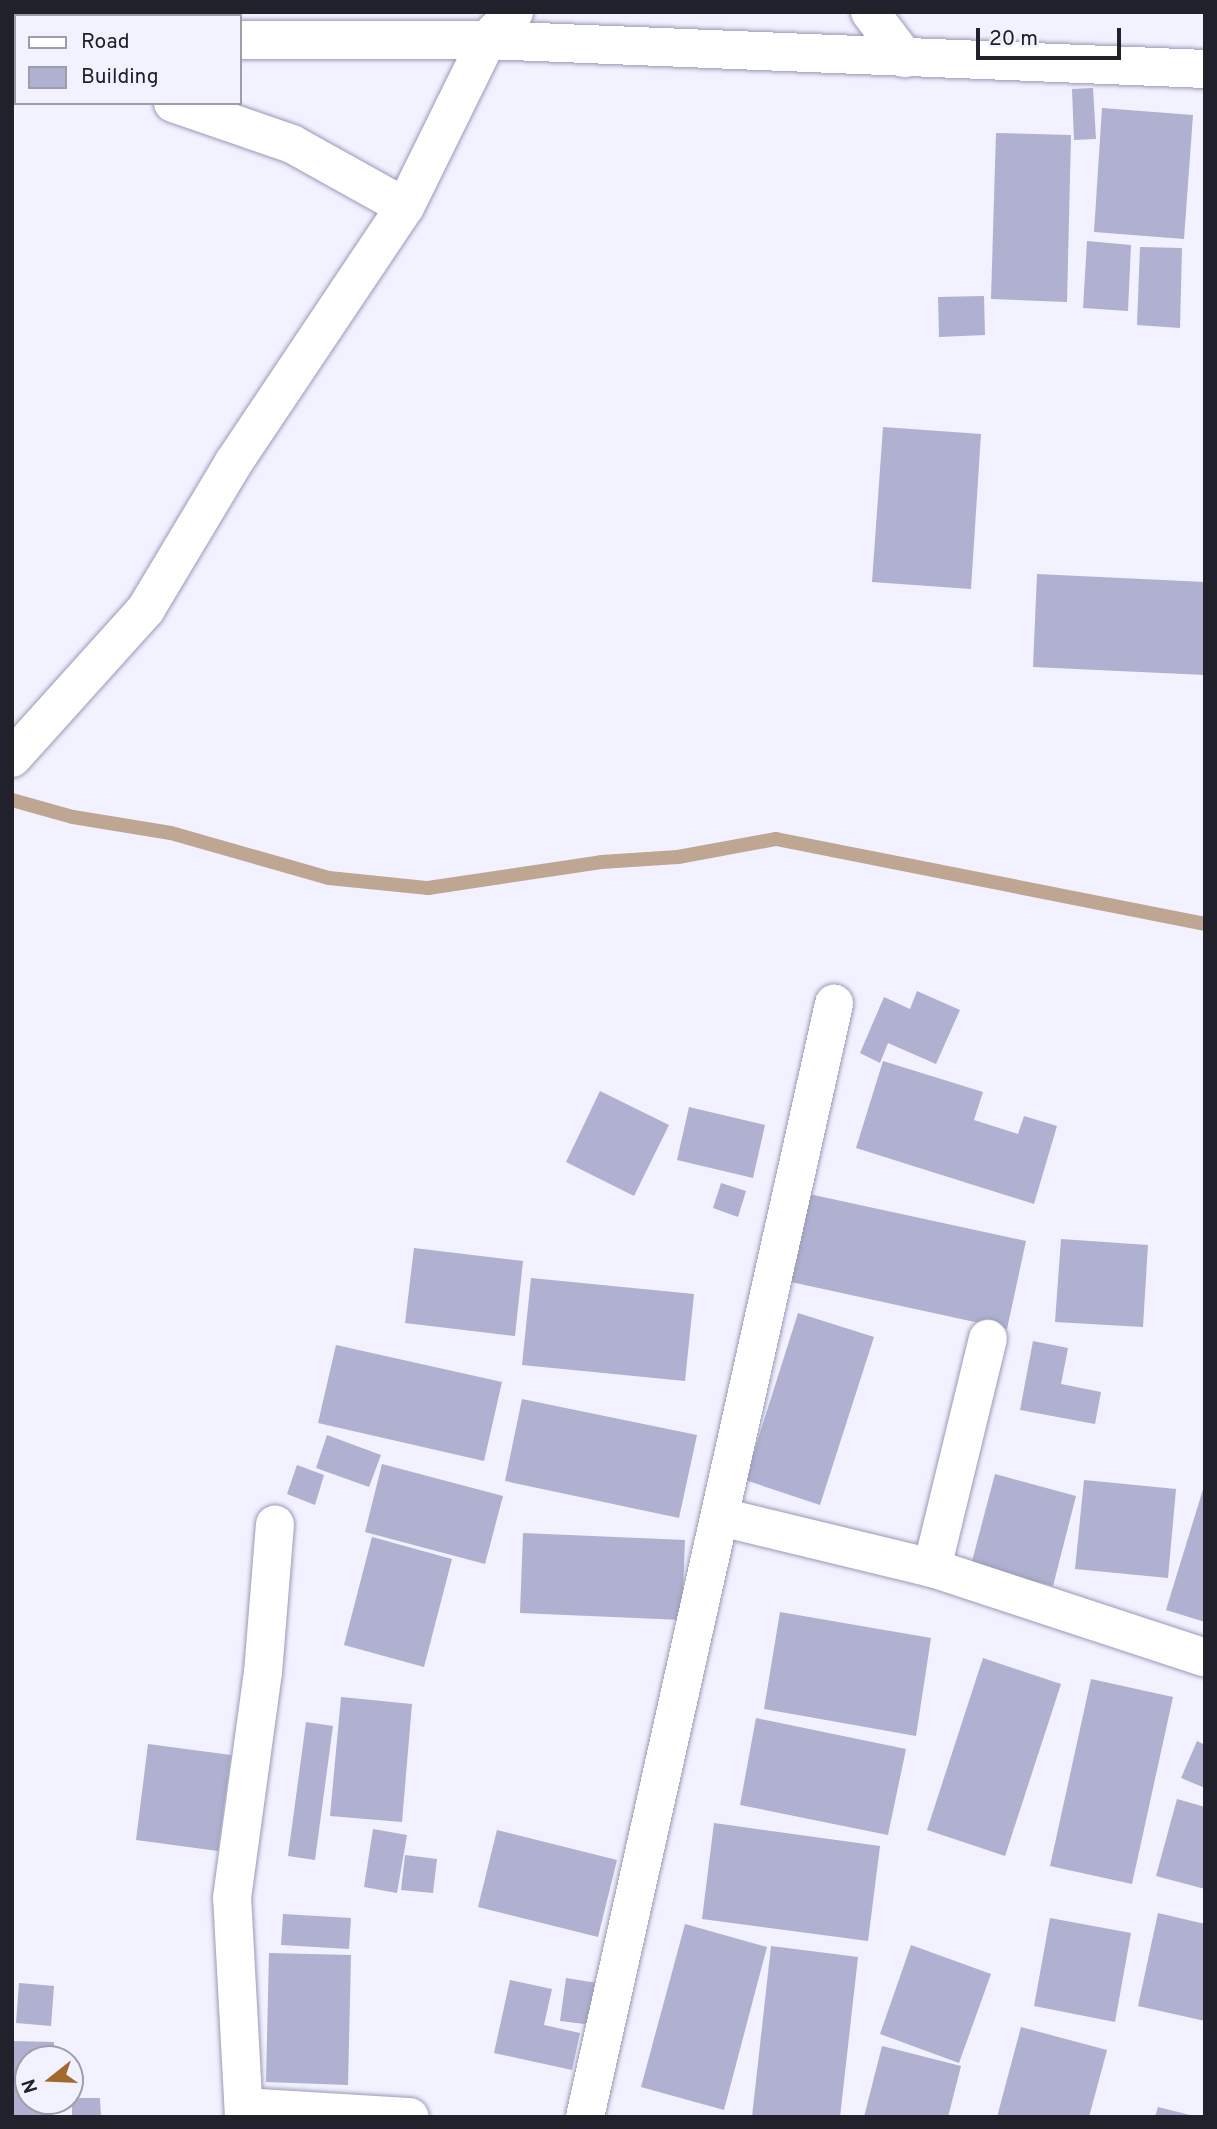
<!DOCTYPE html>
<style>
body{margin:0}
#map{position:relative;width:1217px;height:2129px;overflow:hidden;background:#f1f1ff;font-family:Overpass,sans-serif}
div>[style]{position:absolute}
.stream>*{height:14px;margin:-7px;padding:0 7px;transform-origin:7px;border-radius:7px;background:#bea692}
.building>*{inset:0;background:#b0b0d0}
.roads{filter:drop-shadow(0 0 2px #9999b8) drop-shadow(0 0 2px #9999b8)}
.minor>*{height:38px;margin:-19px;padding:0 19px;transform-origin:19px;border-radius:19px;background:#fff}
span{translate:-50% -50%;white-space:nowrap;text-align:center;line-height:1.15;-webkit-text-stroke:5px #f1f1ff;paint-order:stroke}
.frame{position:absolute;inset:0;border:14px solid #21212c;pointer-events:none}
.legend{position:absolute;left:14px;top:14px;width:228px;height:91px;box-sizing:border-box;background:#f1f1ff;border:2px solid #9e9eab;margin:0;padding:9px 12px;list-style:none;font-size:21px;color:#21212c}
.legend li{display:flex;align-items:center;gap:14px;height:35px}
.legend b{width:35px;border:2px solid #9e9eab}
.north{position:absolute;left:14px;top:2045px;width:70px;height:70px;box-sizing:border-box;background:#f1f1ff;border:2px solid #9e9eab;border-radius:50%;rotate:252deg;font-size:19px;font-weight:700;line-height:28px;text-align:center;color:#21212c}
.north::after{content:'';display:block;margin:auto;width:24px;height:32px;background:#a5682c;clip-path:polygon(50% 0,100% 100%,50% 72%,0 100%)}
.scale{position:absolute;left:976px;top:28px;width:145px;height:32px;box-sizing:border-box;border:4px solid #21212c;border-top:0;padding-left:9px;font-size:21px;line-height:24px;white-space:nowrap;color:#21212c;-webkit-text-stroke:5px #f1f1ff;paint-order:stroke}
</style>
<div id="map">
<div class="stream">
<i style="left:12px;top:800px;width:63px;rotate:15.6deg"></i>
<i style="left:73px;top:817px;width:99px;rotate:9.3deg"></i>
<i style="left:171px;top:833px;width:164px;rotate:15.9deg"></i>
<i style="left:329px;top:878px;width:100px;rotate:5.8deg"></i>
<i style="left:428px;top:888px;width:175px;rotate:-8.5deg"></i>
<i style="left:601px;top:862px;width:77px;rotate:-3.7deg"></i>
<i style="left:678px;top:857px;width:100px;rotate:-10.4deg"></i>
<i style="left:776px;top:839px;width:437px;rotate:11.2deg"></i>
</div>
<div class="building">
<i style="clip-path:polygon(1093px 88px,1096px 139px,1074px 140px,1072px 89px)"></i>
<i style="clip-path:polygon(1102px 108px,1193px 115px,1184px 239px,1094px 232px)"></i>
<i style="clip-path:polygon(996px 133px,1071px 135px,1067px 302px,991px 299px)"></i>
<i style="clip-path:polygon(1087px 241px,1131px 245px,1128px 311px,1083px 308px)"></i>
<i style="clip-path:polygon(1140px 247px,1182px 248px,1180px 328px,1137px 325px)"></i>
<i style="clip-path:polygon(984px 296px,985px 335px,939px 337px,938px 297px)"></i>
<i style="clip-path:polygon(883px 427px,981px 434px,971px 589px,872px 582px)"></i>
<i style="clip-path:polygon(1037px 574px,1205px 582px,1205px 675px,1033px 667px)"></i>
<i style="clip-path:polygon(917px 991px,960px 1010px,936px 1064px,888px 1043px,880px 1063px,860px 1053px,884px 997px,910px 1009px)"></i>
<i style="clip-path:polygon(883px 1061px,983px 1092px,974px 1120px,1018px 1134px,1024px 1116px,1057px 1126px,1034px 1204px,856px 1148px)"></i>
<i style="clip-path:polygon(600px 1091px,669px 1125px,634px 1196px,566px 1162px)"></i>
<i style="clip-path:polygon(689px 1107px,765px 1125px,753px 1178px,677px 1160px)"></i>
<i style="clip-path:polygon(721px 1183px,746px 1191px,738px 1217px,713px 1208px)"></i>
<i style="clip-path:polygon(809px 1194px,1026px 1241px,1007px 1329px,791px 1282px)"></i>
<i style="clip-path:polygon(1061px 1239px,1148px 1245px,1143px 1327px,1055px 1322px)"></i>
<i style="clip-path:polygon(414px 1248px,523px 1261px,515px 1336px,405px 1323px)"></i>
<i style="clip-path:polygon(531px 1278px,694px 1294px,685px 1381px,522px 1365px)"></i>
<i style="clip-path:polygon(798px 1313px,874px 1337px,820px 1505px,745px 1480px)"></i>
<i style="clip-path:polygon(1033px 1341px,1068px 1348px,1061px 1384px,1101px 1392px,1095px 1424px,1020px 1410px)"></i>
<i style="clip-path:polygon(336px 1345px,502px 1382px,484px 1461px,318px 1423px)"></i>
<i style="clip-path:polygon(522px 1399px,697px 1435px,679px 1518px,505px 1481px)"></i>
<i style="clip-path:polygon(327px 1435px,381px 1455px,369px 1487px,316px 1468px)"></i>
<i style="clip-path:polygon(382px 1464px,503px 1496px,485px 1564px,365px 1532px)"></i>
<i style="clip-path:polygon(297px 1465px,324px 1475px,315px 1505px,287px 1494px)"></i>
<i style="clip-path:polygon(995px 1474px,1076px 1496px,1053px 1586px,971px 1565px)"></i>
<i style="clip-path:polygon(1084px 1480px,1176px 1489px,1168px 1578px,1075px 1569px)"></i>
<i style="clip-path:polygon(1204px 1486px,1205px 1486px,1205px 1622px,1166px 1610px)"></i>
<i style="clip-path:polygon(523px 1533px,685px 1540px,682px 1620px,520px 1613px)"></i>
<i style="clip-path:polygon(372px 1537px,452px 1559px,424px 1667px,344px 1645px)"></i>
<i style="clip-path:polygon(780px 1612px,931px 1638px,916px 1736px,764px 1709px)"></i>
<i style="clip-path:polygon(983px 1658px,1061px 1684px,1005px 1856px,927px 1830px)"></i>
<i style="clip-path:polygon(1091px 1679px,1173px 1697px,1132px 1884px,1050px 1866px)"></i>
<i style="clip-path:polygon(341px 1697px,412px 1704px,402px 1822px,330px 1816px)"></i>
<i style="clip-path:polygon(756px 1718px,906px 1749px,888px 1835px,740px 1805px)"></i>
<i style="clip-path:polygon(306px 1722px,333px 1726px,315px 1860px,288px 1856px)"></i>
<i style="clip-path:polygon(1197px 1741px,1205px 1745px,1205px 1788px,1181px 1778px)"></i>
<i style="clip-path:polygon(148px 1744px,231px 1755px,218px 1851px,136px 1840px)"></i>
<i style="clip-path:polygon(1177px 1799px,1205px 1807px,1205px 1889px,1156px 1876px)"></i>
<i style="clip-path:polygon(714px 1823px,880px 1846px,868px 1941px,702px 1919px)"></i>
<i style="clip-path:polygon(373px 1829px,407px 1835px,397px 1893px,364px 1887px)"></i>
<i style="clip-path:polygon(497px 1830px,617px 1860px,598px 1937px,478px 1907px)"></i>
<i style="clip-path:polygon(405px 1855px,437px 1859px,433px 1893px,401px 1890px)"></i>
<i style="clip-path:polygon(1158px 1913px,1205px 1924px,1205px 2021px,1138px 2006px)"></i>
<i style="clip-path:polygon(283px 1914px,351px 1918px,349px 1949px,281px 1945px)"></i>
<i style="clip-path:polygon(1050px 1918px,1131px 1933px,1115px 2022px,1034px 2006px)"></i>
<i style="clip-path:polygon(685px 1924px,767px 1947px,724px 2110px,641px 2087px)"></i>
<i style="clip-path:polygon(911px 1945px,991px 1974px,959px 2063px,880px 2034px)"></i>
<i style="clip-path:polygon(771px 1946px,858px 1957px,840px 2117px,752px 2117px)"></i>
<i style="clip-path:polygon(269px 1953px,351px 1955px,348px 2085px,266px 2082px)"></i>
<i style="clip-path:polygon(566px 1978px,597px 1983px,592px 2025px,560px 2021px)"></i>
<i style="clip-path:polygon(510px 1980px,552px 1989px,544px 2025px,580px 2033px,572px 2070px,494px 2053px)"></i>
<i style="clip-path:polygon(19px 1983px,54px 1986px,51px 2026px,16px 2023px)"></i>
<i style="clip-path:polygon(1021px 2027px,1107px 2050px,1089px 2117px,997px 2117px)"></i>
<i style="clip-path:polygon(12px 2041px,54px 2042px,54px 2059px,28px 2059px,28px 2101px,53px 2101px,53px 2117px,12px 2117px)"></i>
<i style="clip-path:polygon(882px 2046px,961px 2066px,948px 2117px,864px 2117px)"></i>
<i style="clip-path:polygon(72px 2098px,100px 2098px,101px 2117px,72px 2117px)"></i>
<i style="clip-path:polygon(1158px 2107px,1194px 2116px,1194px 2117px,1155px 2117px)"></i>
</div>
<div class="roads">
<div class="minor">
<i style="left:870px;top:12px;width:58px;rotate:52.7deg"></i>
<i style="left:12px;top:38px;width:4px"></i>
<i style="left:240px;top:40px;width:247px"></i>
<i style="left:487px;top:40px;width:719px;rotate:2.31deg"></i>
<i style="left:173px;top:103px;width:126px;rotate:19deg"></i>
<i style="left:292px;top:144px;width:129px;rotate:29.1deg"></i>
<i style="left:12px;top:758px;width:200px;rotate:-48deg"></i>
<i style="left:146px;top:609px;width:171px;rotate:-59.1deg"></i>
<i style="left:234px;top:462px;width:307px;rotate:-56.2deg"></i>
<i style="left:405px;top:207px;width:186px;rotate:-63.8deg"></i>
<i style="left:487px;top:40px;width:39px;rotate:-46deg"></i>
<i style="left:721px;top:1517px;width:217px;rotate:13.6deg"></i>
<i style="left:932px;top:1568px;width:287px;rotate:18.2deg"></i>
<i style="left:932px;top:1568px;width:236px;rotate:-76.3deg"></i>
<i style="left:245px;top:2107px;width:165px;rotate:3.5deg"></i>
<i style="left:244px;top:2117px;width:219px;rotate:-93.1deg"></i>
<i style="left:232px;top:1898px;width:227px;rotate:-82.2deg"></i>
<i style="left:263px;top:1673px;width:149px;rotate:-85.4deg"></i>
<i style="left:585px;top:2117px;width:1141px;rotate:-77.39deg"></i>
</div>
</div>
<div class="frame"></div>
<ul class="legend">
<li><b style="height:9px;background:#fff"></b>Road</li>
<li><b style="height:19px;background:#b0b0d0"></b>Building</li>
</ul>
<div class="north">N</div>
<div class="scale">20 m</div>
</div>
